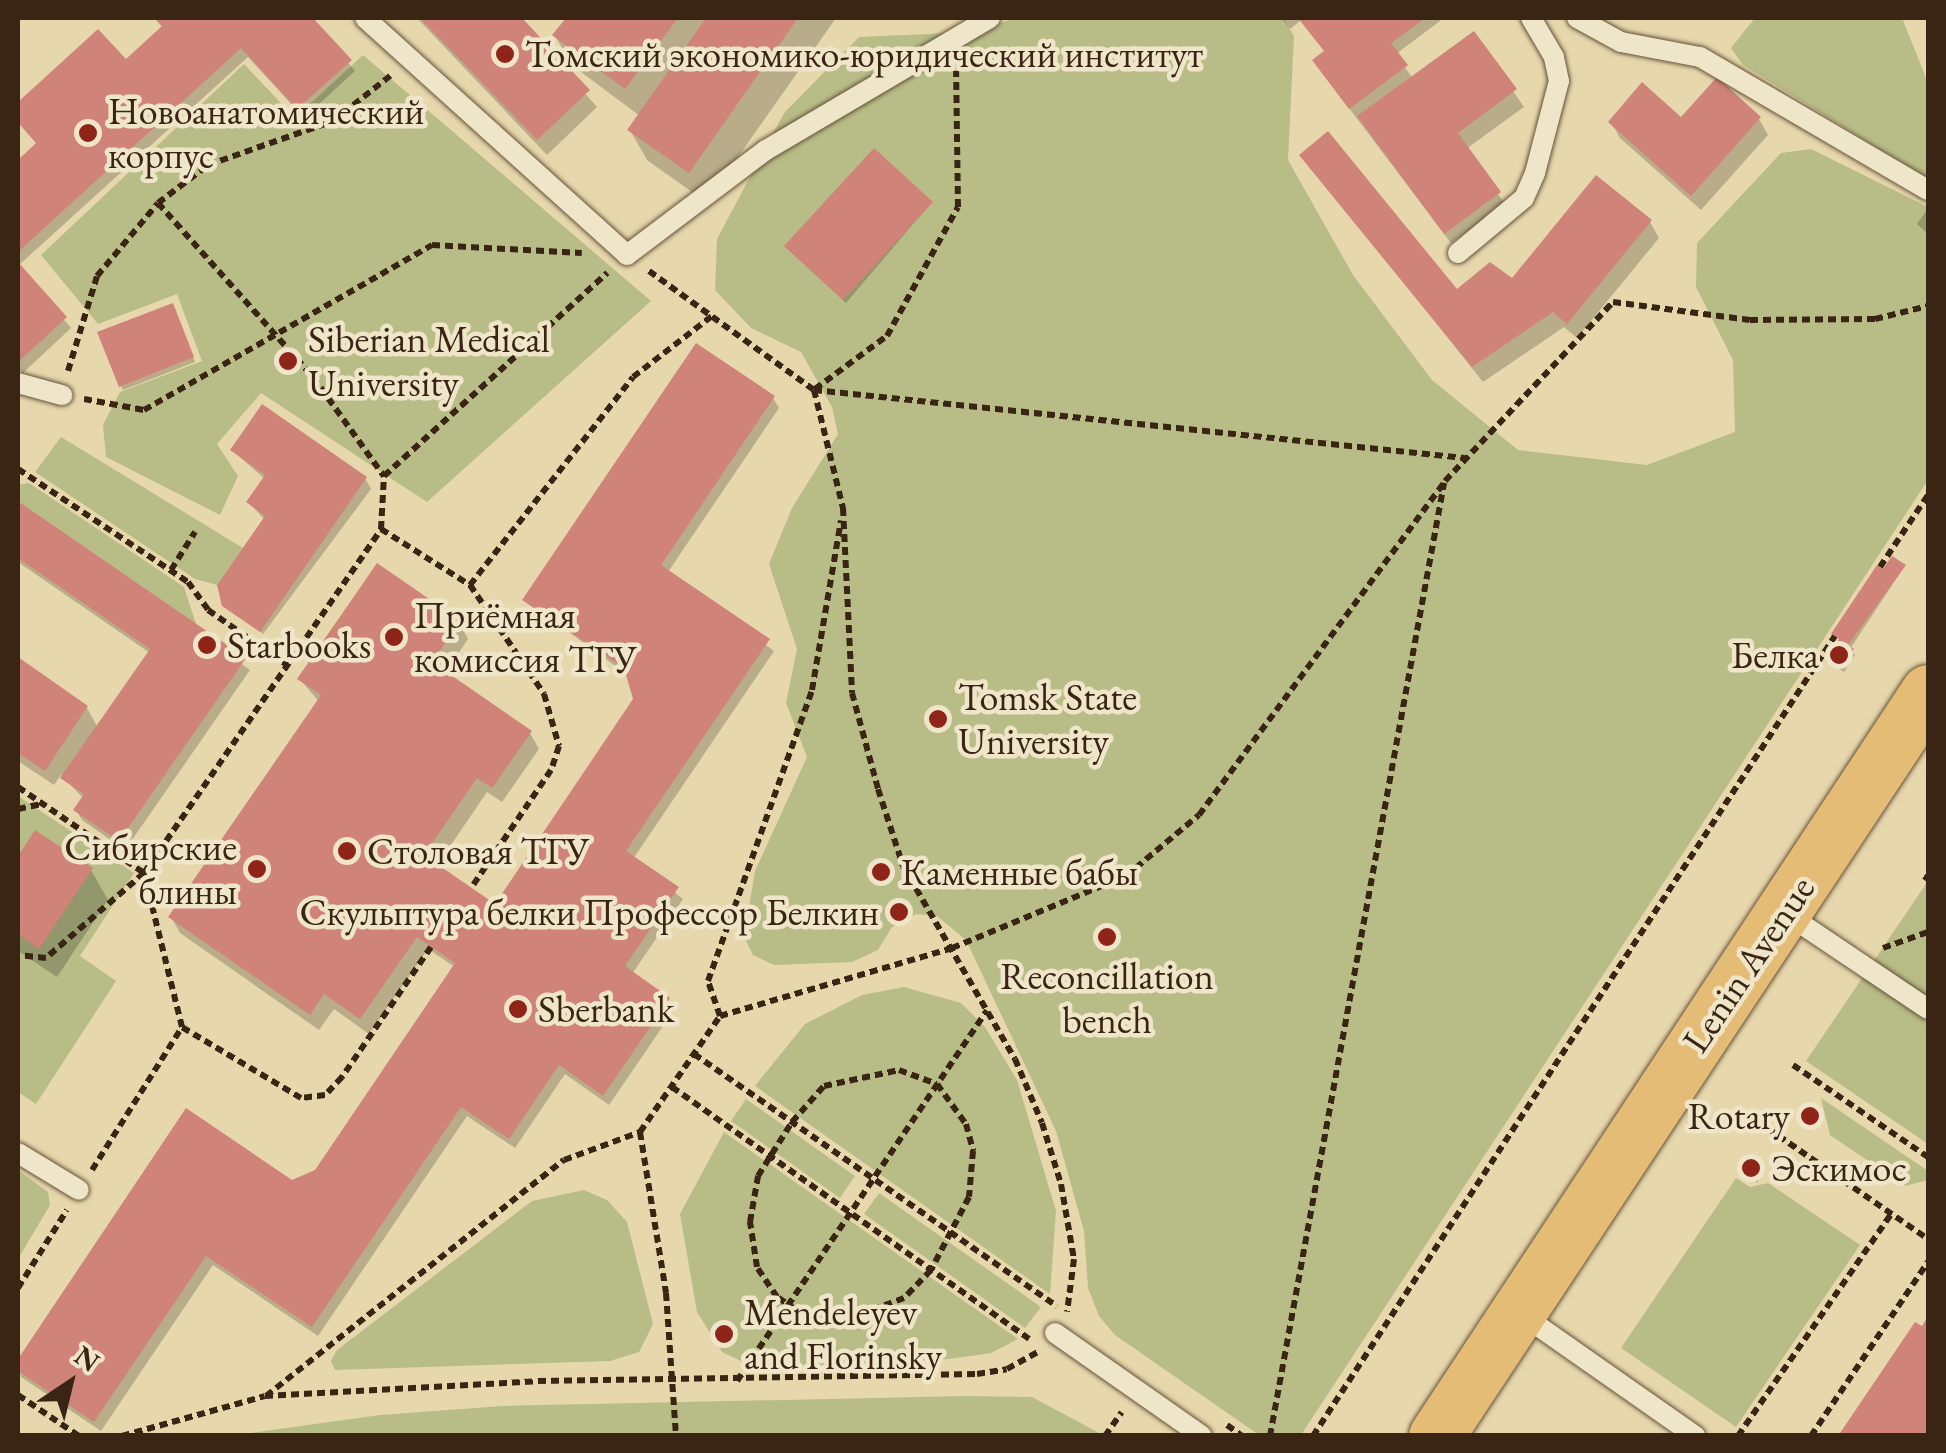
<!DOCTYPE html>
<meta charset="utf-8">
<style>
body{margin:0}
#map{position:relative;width:1946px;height:1453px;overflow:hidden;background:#e7d7ac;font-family:"EB Garamond",serif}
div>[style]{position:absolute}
.green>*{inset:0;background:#b8bd87}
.shadow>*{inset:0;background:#0003}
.building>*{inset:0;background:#d08379}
.path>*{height:6px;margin-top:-3px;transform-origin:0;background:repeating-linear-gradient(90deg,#3a2514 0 8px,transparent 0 13px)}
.roads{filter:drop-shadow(0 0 2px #65523a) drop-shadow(0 0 2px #65523a)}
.lane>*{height:20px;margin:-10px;padding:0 10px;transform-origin:10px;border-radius:10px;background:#efe5c9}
.primary>*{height:55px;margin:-27.5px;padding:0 27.5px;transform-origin:27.5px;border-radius:27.5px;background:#e4bc76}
.dots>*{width:28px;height:28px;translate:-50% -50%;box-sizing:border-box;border:5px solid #efe5c9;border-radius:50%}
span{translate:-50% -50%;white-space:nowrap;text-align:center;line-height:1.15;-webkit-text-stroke:9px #efe5c9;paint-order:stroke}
.poi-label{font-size:38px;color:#3a2514}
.left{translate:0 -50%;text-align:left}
.right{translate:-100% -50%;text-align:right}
.street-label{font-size:38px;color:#3a2514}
.frame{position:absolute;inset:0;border:20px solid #3a2514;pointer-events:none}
.north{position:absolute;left:20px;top:1333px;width:100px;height:100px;-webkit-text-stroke:8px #efe5c9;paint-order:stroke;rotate:35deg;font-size:28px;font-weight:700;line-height:40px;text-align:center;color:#3a2514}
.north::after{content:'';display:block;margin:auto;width:35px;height:45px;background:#3a2514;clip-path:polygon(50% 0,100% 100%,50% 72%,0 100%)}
</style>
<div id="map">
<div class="green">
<i style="clip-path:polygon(1015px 18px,1283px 18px,1294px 36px,1288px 160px,1353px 275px,1432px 380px,1518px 450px,1647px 465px,1735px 432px,1733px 360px,1696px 287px,1697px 243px,1781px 153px,1811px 149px,1928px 207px,1928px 480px,1301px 1435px,1259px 1435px,1115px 1335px,1099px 1316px,1088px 1288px,1084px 1231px,1056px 1131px,966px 940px,937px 916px,916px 914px,892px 927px,878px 950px,852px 962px,774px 965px,753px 955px,744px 937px,755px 871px,807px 757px,786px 703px,797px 649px,769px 564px,792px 508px,838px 434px,832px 407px,801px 352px,751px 328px,715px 290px,717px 239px,784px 113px,859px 37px,975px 32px)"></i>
<i style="clip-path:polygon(1755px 18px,1902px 18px,1928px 83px,1928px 179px,1743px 65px,1731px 48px)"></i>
<i style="clip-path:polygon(363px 55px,651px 301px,427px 502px,261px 393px,217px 444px,238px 476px,220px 515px,106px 457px,103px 425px,120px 392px,202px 361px,177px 294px,98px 324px,41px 255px,244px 64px,295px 118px)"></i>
<i style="clip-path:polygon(61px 437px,243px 548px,217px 585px,195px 579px,35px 472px)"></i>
<i style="clip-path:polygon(29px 483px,184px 587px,196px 624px,18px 501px,18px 485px)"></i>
<i style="clip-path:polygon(18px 796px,134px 873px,80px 956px,116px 981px,36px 1104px,18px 1092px)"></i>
<i style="clip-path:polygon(1928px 881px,1928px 1144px,1806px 1061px)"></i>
<i style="clip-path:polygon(904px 987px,961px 1003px,985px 1027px,1017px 1080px,1056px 1211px,1050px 1294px,755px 1086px,805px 1024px,862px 995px)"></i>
<i style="clip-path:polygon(1821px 1098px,1928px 1171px,1928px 1180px,1905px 1186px,1830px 1135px)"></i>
<i style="clip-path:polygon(746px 1099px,855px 1176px,840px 1198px,731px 1121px)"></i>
<i style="clip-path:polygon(724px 1132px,1018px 1339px,991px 1353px,949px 1359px,807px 1367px,743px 1362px,722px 1352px,697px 1312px,680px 1214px)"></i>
<i style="clip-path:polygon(18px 1170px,48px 1192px,50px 1205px,18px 1259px)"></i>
<i style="clip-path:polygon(1736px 1178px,1750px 1187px,1768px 1183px,1860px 1245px,1736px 1427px,1621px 1348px)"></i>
<i style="clip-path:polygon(584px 1190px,607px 1200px,627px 1222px,653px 1324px,639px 1352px,610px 1361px,335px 1370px,331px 1361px,337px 1350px,532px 1201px)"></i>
<i style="clip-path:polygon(879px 1193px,1041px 1307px,1025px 1328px,864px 1214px)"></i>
<i style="clip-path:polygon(965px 1396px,1032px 1397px,1103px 1435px,236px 1435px,380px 1415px,502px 1406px)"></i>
</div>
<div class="shadow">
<i style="clip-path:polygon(154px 18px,310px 18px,355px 71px,304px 118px,248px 57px,18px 266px,71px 328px,23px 373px,18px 367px,18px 164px,38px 145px,18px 123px,18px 105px,98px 32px,125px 62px,163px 28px)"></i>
<i style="clip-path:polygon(417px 18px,518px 18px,597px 107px,547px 155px)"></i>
<i style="clip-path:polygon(568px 18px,707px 20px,836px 18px,706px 202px,647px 160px,630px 130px,640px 116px,573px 66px,555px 36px)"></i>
<i style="clip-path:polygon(1281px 18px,1444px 18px,1396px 54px,1413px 79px,1474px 34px,1524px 107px,1466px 149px,1505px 204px,1451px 243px,1321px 71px,1326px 53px,1301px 20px,1290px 29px)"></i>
<i style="clip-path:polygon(1759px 119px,1768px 135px,1701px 210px,1620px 138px,1611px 122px)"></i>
<i style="clip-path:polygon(1302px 155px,1457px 293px,1512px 281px,1650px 222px,1659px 238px,1577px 338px,1564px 327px,1483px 382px)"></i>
<i style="clip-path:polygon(931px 203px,846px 303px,790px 251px)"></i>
<i style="clip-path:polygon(1927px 210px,1928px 211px,1928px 234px,1917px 224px)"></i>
<i style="clip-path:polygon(174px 310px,195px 362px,123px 390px,121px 386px)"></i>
<i style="clip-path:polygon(773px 398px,779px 408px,668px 572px,774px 651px,633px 859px,683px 899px,632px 974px,674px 1010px,609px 1105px,565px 1074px,515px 1148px,467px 1116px,318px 1336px,213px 1265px,101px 1431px,21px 1377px,18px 1363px,187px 1111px,292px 1182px,316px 1172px,455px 967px,428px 949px,369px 1034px,334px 1009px,319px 1030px,180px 933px,171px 917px,319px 702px,300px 679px,459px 623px,468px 639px,444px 674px,530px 733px,539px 749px,502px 802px,487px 792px,436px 867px,495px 907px,636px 699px,629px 676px,525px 600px)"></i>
<i style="clip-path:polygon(233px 451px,365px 478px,371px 489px,263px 634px,224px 605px,265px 520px,249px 503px,265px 479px)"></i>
<i style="clip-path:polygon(18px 504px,250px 670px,125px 850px,82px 820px,76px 810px,84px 799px,61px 775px,54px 785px,18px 761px,18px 660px,87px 708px,98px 728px,150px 653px,18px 562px)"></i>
<i style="clip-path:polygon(1904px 567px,1850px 649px,1855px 655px,1844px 672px,1832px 664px,1841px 641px,1834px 634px)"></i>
<i style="clip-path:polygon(36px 833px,91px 870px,108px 900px,57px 977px,18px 951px,18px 861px)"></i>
<i style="clip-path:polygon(1762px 1168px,1757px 1183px,1742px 1169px)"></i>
<i style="clip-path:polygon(1928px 1320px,1928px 1436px,1841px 1436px,1922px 1329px)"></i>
</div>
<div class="building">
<i style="clip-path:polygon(155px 18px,313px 18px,352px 60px,297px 109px,241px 48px,18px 252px,18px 160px,36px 143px,18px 122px,18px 102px,98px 29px,126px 59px,162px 26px)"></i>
<i style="clip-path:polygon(420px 18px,522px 18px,590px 90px,537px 140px)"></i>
<i style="clip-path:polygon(566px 18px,678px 18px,625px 89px,552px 35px)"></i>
<i style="clip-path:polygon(706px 18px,798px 18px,689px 173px,627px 130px)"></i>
<i style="clip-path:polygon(1298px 18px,1425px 18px,1391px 43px,1408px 65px,1349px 109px,1312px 60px,1324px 51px)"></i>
<i style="clip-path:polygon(1474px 31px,1517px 89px,1458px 133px,1501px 192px,1444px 234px,1357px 116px)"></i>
<i style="clip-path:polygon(1717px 77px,1761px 117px,1691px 196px,1608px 122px,1642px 82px,1681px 117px)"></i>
<i style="clip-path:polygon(1328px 131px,1457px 289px,1490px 262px,1512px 278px,1596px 175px,1652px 220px,1567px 324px,1553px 312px,1472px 367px,1299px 155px)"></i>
<i style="clip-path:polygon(874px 148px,933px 202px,843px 300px,784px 246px)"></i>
<i style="clip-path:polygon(18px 262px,67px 317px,18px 362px)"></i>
<i style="clip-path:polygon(173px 303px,194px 357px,119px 387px,97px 332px)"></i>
<i style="clip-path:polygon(696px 343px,775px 396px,661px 565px,770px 639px,626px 851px,679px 887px,625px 966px,670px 998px,603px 1096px,559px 1065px,509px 1139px,461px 1107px,312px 1327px,206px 1256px,94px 1422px,18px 1371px,18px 1359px,186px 1108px,292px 1180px,315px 1170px,455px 963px,417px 937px,360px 1019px,324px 994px,310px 1015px,168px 917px,321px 695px,297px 679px,377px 563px,461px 621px,432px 662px,532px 731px,492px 788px,477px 778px,424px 855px,495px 904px,633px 699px,624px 668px,522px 600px)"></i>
<i style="clip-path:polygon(262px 404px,367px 477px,260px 632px,222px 606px,217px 585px,265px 516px,246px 502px,265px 475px,230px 450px)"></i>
<i style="clip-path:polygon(18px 501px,246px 658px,119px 841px,73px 810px,84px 794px,60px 778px,150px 649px,18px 558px)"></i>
<i style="clip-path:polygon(1892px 556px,1906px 565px,1848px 645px,1854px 649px,1841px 669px,1826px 659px,1839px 639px,1831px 634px,1877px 565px,1883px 569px)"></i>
<i style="clip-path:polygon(18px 657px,88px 706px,45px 771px,18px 753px)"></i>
<i style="clip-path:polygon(35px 830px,93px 868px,39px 949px,18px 934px,18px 856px)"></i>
<i style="clip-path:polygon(1748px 1155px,1764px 1166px,1754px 1180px,1739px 1169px)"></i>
<i style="clip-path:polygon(1928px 1316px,1928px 1436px,1838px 1436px,1915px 1322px,1922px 1326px)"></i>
</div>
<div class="path">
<i style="left:158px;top:203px;width:233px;rotate:48.3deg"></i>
<i style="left:313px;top:377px;width:122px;rotate:54.4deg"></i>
<i style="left:649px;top:271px;width:203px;rotate:35.8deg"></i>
<i style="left:814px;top:390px;width:122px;rotate:76.2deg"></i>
<i style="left:843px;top:508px;width:185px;rotate:87.2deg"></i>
<i style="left:852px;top:693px;width:99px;rotate:74.8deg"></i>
<i style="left:878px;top:789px;width:81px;rotate:72deg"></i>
<i style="left:903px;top:866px;width:223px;rotate:59.9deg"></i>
<i style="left:1015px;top:1059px;width:69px;rotate:67.1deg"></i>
<i style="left:1042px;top:1123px;width:64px;rotate:72.7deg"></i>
<i style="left:1061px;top:1184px;width:76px;rotate:80.2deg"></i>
<i style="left:1074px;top:1259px;width:53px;rotate:97.5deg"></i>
<i style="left:68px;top:371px;width:99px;rotate:-73deg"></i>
<i style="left:97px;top:276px;width:95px;rotate:-50.1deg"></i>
<i style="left:158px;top:203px;width:63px;rotate:-37.2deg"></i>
<i style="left:208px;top:165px;width:133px;rotate:-19.4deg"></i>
<i style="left:333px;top:121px;width:73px;rotate:-38.3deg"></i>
<i style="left:815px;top:389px;width:89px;rotate:-36.4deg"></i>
<i style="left:887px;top:336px;width:147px;rotate:-61.2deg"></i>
<i style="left:958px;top:207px;width:136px;rotate:-90.8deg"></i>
<i style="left:814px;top:390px;width:654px;rotate:5.97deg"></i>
<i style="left:84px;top:399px;width:61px;rotate:10.4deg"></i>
<i style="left:144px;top:410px;width:332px;rotate:-29.8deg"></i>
<i style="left:432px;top:245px;width:150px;rotate:3.1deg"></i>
<i style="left:18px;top:469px;width:204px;rotate:33.6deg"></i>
<i style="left:188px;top:582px;width:34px;rotate:54deg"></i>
<i style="left:208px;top:610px;width:96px;rotate:34.8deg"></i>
<i style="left:381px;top:529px;width:53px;rotate:-86.8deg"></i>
<i style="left:384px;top:476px;width:302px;rotate:-42.3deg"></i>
<i style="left:1880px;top:567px;width:87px;rotate:-56.3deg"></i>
<i style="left:171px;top:570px;width:45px;rotate:-57.7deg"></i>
<i style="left:470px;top:585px;width:132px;rotate:55.8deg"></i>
<i style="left:544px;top:694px;width:54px;rotate:73.9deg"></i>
<i style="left:559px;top:746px;width:25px;rotate:108deg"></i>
<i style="left:551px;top:770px;width:143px;rotate:124.1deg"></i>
<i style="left:18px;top:787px;width:153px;rotate:34.3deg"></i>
<i style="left:144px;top:873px;width:130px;rotate:139.1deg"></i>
<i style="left:46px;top:958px;width:28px;rotate:-174deg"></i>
<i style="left:18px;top:809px;width:24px;rotate:-12deg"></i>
<i style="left:1924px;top:876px;width:5px;rotate:37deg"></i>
<i style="left:431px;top:947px;width:158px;rotate:124.4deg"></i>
<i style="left:342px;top:1077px;width:25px;rotate:133deg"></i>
<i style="left:325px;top:1095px;width:24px;rotate:173deg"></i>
<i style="left:301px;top:1098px;width:139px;rotate:-149.2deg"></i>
<i style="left:182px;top:1027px;width:159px;rotate:-103.9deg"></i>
<i style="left:144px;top:873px;width:418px;rotate:-55.4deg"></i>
<i style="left:381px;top:529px;width:105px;rotate:32.2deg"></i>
<i style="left:470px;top:585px;width:264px;rotate:-51.9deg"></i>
<i style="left:633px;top:377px;width:100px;rotate:-37.7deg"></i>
<i style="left:1883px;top:948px;width:48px;rotate:-19.6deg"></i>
<i style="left:720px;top:1016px;width:37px;rotate:-109deg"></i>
<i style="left:708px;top:981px;width:309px;rotate:-70.3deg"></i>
<i style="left:812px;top:690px;width:172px;rotate:-80.3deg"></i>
<i style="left:694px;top:1054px;width:442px;rotate:34.8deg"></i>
<i style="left:1793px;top:1065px;width:163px;rotate:34.3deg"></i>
<i style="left:899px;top:1070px;width:40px;rotate:20.2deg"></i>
<i style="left:937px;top:1084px;width:49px;rotate:54.1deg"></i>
<i style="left:966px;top:1124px;width:28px;rotate:75deg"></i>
<i style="left:973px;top:1151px;width:46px;rotate:95deg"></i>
<i style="left:969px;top:1197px;width:82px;rotate:117.5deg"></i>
<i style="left:931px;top:1270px;width:39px;rotate:134deg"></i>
<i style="left:904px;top:1298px;width:54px;rotate:159.6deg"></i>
<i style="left:853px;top:1317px;width:47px;rotate:180deg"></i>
<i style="left:806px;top:1317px;width:35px;rotate:-145deg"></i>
<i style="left:777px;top:1297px;width:36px;rotate:-124deg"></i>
<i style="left:757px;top:1267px;width:46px;rotate:-98.8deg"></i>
<i style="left:750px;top:1222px;width:47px;rotate:-80.1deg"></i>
<i style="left:758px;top:1176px;width:64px;rotate:-57.8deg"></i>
<i style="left:792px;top:1122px;width:48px;rotate:-48.4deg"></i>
<i style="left:824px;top:1086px;width:77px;rotate:-12deg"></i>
<i style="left:672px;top:1087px;width:437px;rotate:35.2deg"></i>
<i style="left:1757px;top:1121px;width:208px;rotate:34.6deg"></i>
<i style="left:640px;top:1132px;width:163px;rotate:80.8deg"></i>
<i style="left:666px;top:1293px;width:143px;rotate:86deg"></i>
<i style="left:92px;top:1170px;width:169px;rotate:-57.8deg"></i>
<i style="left:18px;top:1288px;width:92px;rotate:-57.9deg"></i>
<i style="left:737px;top:1381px;width:447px;rotate:-56deg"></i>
<i style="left:18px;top:1395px;width:73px;rotate:33.9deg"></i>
<i style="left:266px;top:1396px;width:380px;rotate:-38.4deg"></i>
<i style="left:564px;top:1160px;width:81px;rotate:-20.2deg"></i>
<i style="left:640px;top:1132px;width:141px;rotate:-55.4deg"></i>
<i style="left:720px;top:1016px;width:242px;rotate:-16.3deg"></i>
<i style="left:952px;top:948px;width:188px;rotate:-22.5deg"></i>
<i style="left:1126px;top:876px;width:95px;rotate:-39.9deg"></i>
<i style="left:1199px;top:815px;width:415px;rotate:-53.6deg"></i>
<i style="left:1445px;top:481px;width:245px;rotate:-46.8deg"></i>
<i style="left:1613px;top:302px;width:138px;rotate:7.5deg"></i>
<i style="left:1750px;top:320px;width:125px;rotate:-0.5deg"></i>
<i style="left:1875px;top:319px;width:55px;rotate:-13.8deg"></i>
<i style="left:1227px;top:1425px;width:19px;rotate:36deg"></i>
<i style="left:122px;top:1436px;width:148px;rotate:-15.6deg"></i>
<i style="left:265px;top:1396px;width:273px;rotate:-3.1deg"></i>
<i style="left:538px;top:1381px;width:439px;rotate:-0.9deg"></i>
<i style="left:977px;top:1374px;width:30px;rotate:-9deg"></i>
<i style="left:1007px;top:1369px;width:38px;rotate:-29deg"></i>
<i style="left:1105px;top:1436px;width:29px;rotate:-55deg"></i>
<i style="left:1270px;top:1436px;width:969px;rotate:-79.65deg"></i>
<i style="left:1313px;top:1436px;width:955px;rotate:-56.88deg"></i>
<i style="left:1738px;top:1436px;width:270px;rotate:-55.4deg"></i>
<i style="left:1811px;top:1436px;width:210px;rotate:-56.1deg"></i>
</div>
<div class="roads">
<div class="lane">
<i style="left:365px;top:18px;width:353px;rotate:42.1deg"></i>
<i style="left:627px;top:255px;width:174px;rotate:-37.1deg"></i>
<i style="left:766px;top:150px;width:260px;rotate:-30.5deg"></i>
<i style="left:1577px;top:18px;width:50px;rotate:28.6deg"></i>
<i style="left:1621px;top:42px;width:80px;rotate:10.8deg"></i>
<i style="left:1700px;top:57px;width:264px;rotate:30.3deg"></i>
<i style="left:1458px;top:253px;width:86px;rotate:-39.8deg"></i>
<i style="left:1524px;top:198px;width:27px;rotate:-66deg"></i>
<i style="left:1535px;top:173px;width:95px;rotate:-75.4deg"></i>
<i style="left:1559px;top:81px;width:25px;rotate:-102deg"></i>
<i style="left:1554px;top:57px;width:45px;rotate:-120.5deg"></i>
<i style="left:18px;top:383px;width:46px;rotate:15.3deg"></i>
<i style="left:1785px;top:913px;width:172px;rotate:33.9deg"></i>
<i style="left:18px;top:1153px;width:71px;rotate:31.2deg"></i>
<i style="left:1521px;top:1314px;width:213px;rotate:35deg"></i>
<i style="left:1055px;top:1333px;width:179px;rotate:35deg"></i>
</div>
<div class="primary">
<i style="left:1436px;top:1436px;width:892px;rotate:-56.52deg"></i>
</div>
</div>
<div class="dots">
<i style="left:505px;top:54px;background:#8f2418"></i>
<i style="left:88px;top:133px;background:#8f2418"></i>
<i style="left:288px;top:361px;background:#8f2418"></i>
<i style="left:394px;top:637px;background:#8f2418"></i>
<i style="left:207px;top:645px;background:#8f2418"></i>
<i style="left:1839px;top:655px;background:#8f2418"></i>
<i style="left:938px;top:719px;background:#8f2418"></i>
<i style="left:347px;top:851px;background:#8f2418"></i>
<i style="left:257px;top:869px;background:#8f2418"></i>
<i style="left:881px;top:872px;background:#8f2418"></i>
<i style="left:899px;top:912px;background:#8f2418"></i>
<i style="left:1107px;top:937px;background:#8f2418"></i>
<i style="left:518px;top:1009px;background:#8f2418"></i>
<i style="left:1810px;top:1116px;background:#8f2418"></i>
<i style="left:1751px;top:1168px;background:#8f2418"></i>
<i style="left:724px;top:1334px;background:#8f2418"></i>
</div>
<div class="poi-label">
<span class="left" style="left:525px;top:54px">Томский экономико-юридический институт</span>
<span class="left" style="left:108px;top:133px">Новоанатомический<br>корпус</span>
<span class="left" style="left:308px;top:361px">Siberian Medical<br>University</span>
<span class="left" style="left:414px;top:637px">Приёмная<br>комиссия ТГУ</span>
<span class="left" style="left:227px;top:645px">Starbooks</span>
<span class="right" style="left:1819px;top:655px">Белка</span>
<span class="left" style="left:958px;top:719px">Tomsk State<br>University</span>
<span class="right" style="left:237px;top:869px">Сибирские<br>блины</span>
<span class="left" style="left:367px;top:851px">Столовая ТГУ</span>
<span class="left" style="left:901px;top:872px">Каменные бабы</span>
<span class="right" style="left:879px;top:912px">Скульптура белки Профессор Белкин</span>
<span style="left:1107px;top:998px">Reconcillation<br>bench</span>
<span class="left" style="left:538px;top:1009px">Sberbank</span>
<span class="right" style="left:1790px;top:1116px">Rotary</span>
<span class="left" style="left:1771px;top:1168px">Эскимос</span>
<span class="left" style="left:744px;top:1334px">Mendeleyev<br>and Florinsky</span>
</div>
<div class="street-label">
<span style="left:1748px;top:964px;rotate:-56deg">Lenin Avenue</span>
</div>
<div class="frame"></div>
<div class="north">N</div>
</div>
